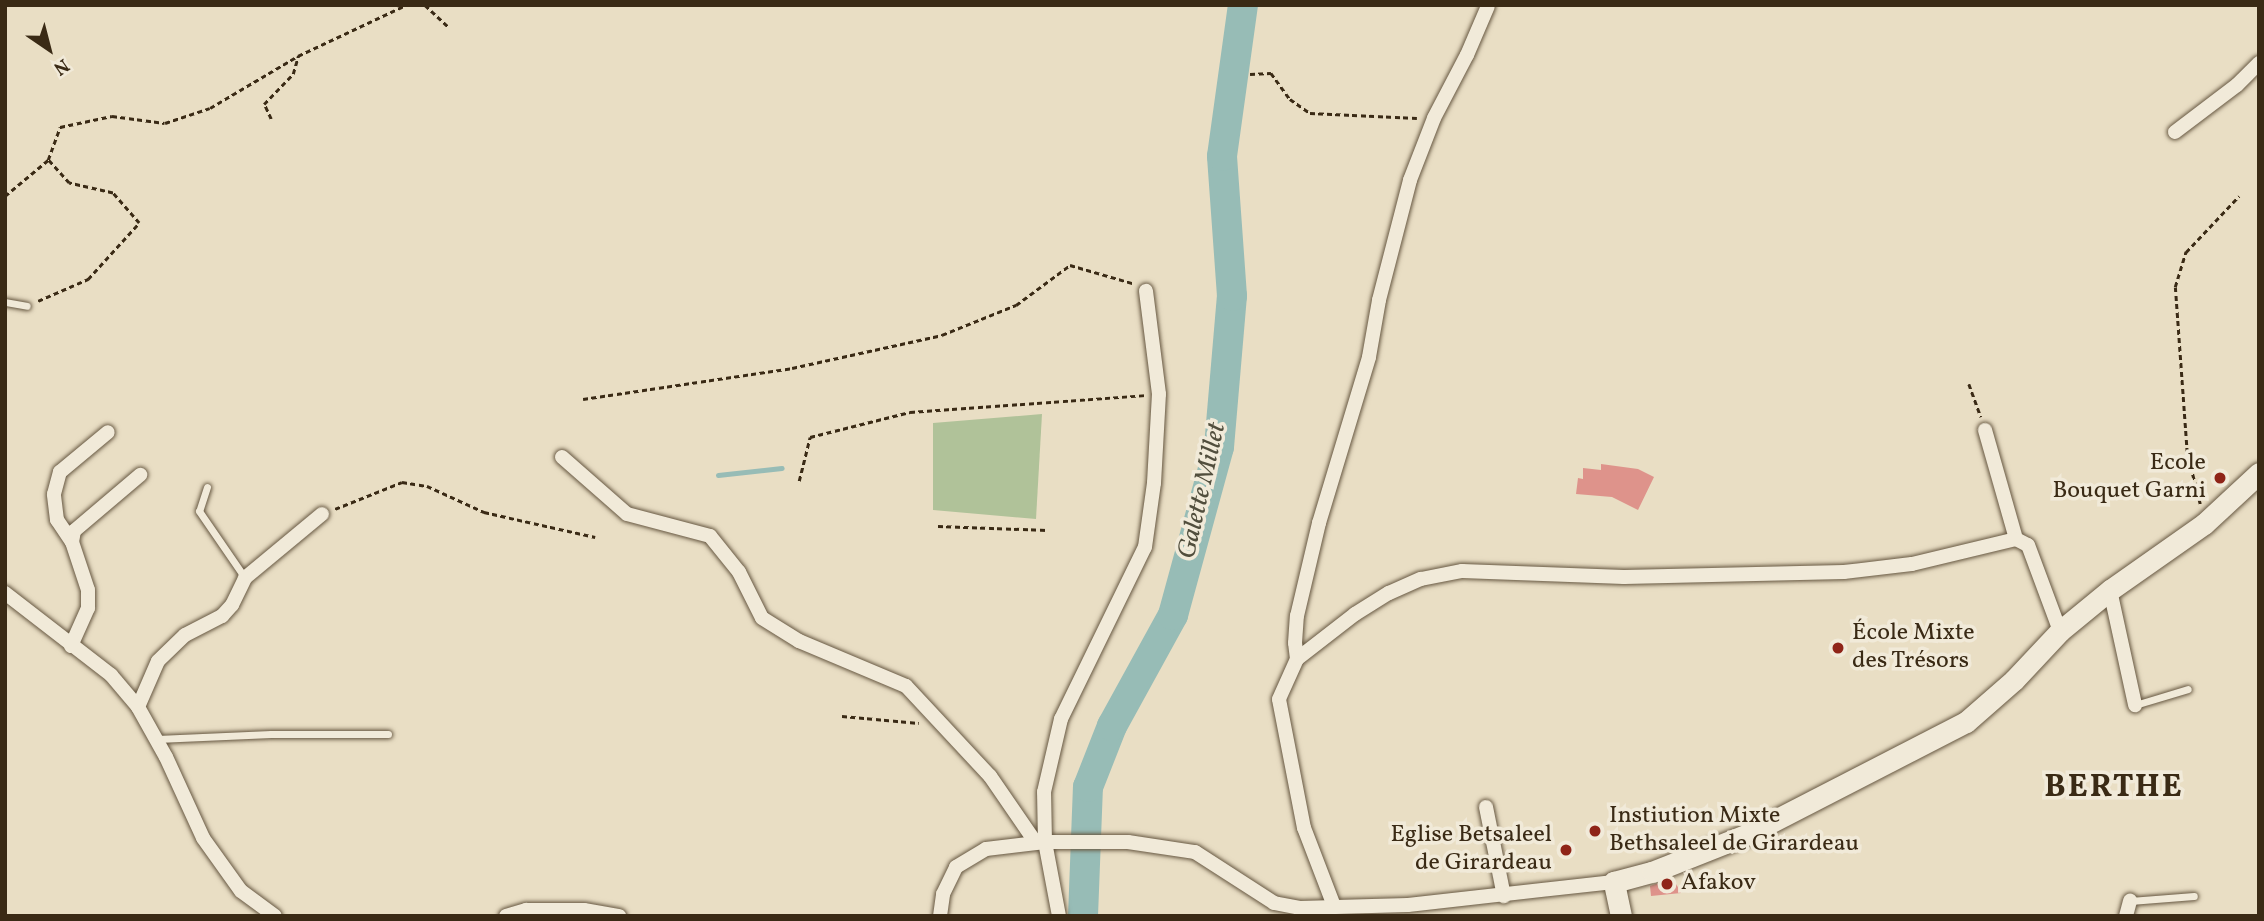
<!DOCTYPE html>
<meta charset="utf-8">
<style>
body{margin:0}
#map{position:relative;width:2264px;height:921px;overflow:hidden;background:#e9dec4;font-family:Vollkorn,serif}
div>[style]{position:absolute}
.green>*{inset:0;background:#b0c299}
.stream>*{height:5px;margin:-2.5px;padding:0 2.5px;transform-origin:2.5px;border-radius:2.5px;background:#97bcb6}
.river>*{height:30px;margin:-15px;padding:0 15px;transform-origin:15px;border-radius:15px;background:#97bcb6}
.building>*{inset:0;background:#de938b}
.path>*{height:2.5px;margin-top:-1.25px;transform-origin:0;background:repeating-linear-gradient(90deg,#3a2a15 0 5px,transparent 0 8.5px)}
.roads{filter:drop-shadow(0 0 2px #665741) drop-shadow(0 0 2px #665741)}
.lane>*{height:7px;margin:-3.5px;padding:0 3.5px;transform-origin:3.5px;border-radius:3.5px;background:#f1ead9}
.street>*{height:14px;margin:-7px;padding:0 7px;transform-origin:7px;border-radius:7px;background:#f1ead9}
.secondary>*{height:21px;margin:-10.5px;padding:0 10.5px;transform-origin:10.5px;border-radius:10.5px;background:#f1ead9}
.dots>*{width:19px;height:19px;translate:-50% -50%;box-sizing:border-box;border:4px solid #f1ead9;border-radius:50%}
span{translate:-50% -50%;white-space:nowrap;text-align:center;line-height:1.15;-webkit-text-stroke:7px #f1ead9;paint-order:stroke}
.poi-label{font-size:24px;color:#3a2a15}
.right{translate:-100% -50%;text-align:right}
.left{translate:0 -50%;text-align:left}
.water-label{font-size:26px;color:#514e3d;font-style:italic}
.district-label{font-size:32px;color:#3a2a15;font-weight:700;letter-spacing:2px}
.frame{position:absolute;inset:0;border:7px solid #3a2a15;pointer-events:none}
.north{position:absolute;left:14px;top:14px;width:70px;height:70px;-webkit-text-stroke:5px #f1ead9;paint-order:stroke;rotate:145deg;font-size:19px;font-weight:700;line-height:28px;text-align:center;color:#3a2a15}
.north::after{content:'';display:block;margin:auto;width:24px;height:32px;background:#3a2a15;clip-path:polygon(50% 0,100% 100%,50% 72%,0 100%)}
</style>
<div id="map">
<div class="green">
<i style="clip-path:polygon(1042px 414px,1036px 519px,933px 510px,933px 423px)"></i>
</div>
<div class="stream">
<i style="left:718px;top:475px;width:64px;rotate:-6.2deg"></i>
</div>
<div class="river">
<i style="left:1083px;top:916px;width:129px;rotate:-87.8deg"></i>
<i style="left:1088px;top:787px;width:66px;rotate:-68.5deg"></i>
<i style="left:1112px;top:726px;width:127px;rotate:-61.2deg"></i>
<i style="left:1173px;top:615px;width:174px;rotate:-74.7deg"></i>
<i style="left:1219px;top:447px;width:152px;rotate:-85.1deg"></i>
<i style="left:1232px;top:296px;width:140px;rotate:-94.1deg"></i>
<i style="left:1222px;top:156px;width:152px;rotate:-82.1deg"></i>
</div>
<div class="building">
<i style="clip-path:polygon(1601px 464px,1638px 469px,1654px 477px,1638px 510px,1612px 497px,1576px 494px,1578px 478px,1583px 479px,1583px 468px,1601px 470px)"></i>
<i style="clip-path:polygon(1673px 878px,1681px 893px,1651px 896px,1650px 886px)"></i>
</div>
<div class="path">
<i style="left:425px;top:5px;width:33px;rotate:43deg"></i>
<i style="left:1250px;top:74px;width:21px;rotate:-3deg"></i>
<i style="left:1271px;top:73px;width:32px;rotate:54deg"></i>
<i style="left:1290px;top:99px;width:24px;rotate:35deg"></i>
<i style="left:1310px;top:113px;width:107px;rotate:2.7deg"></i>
<i style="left:271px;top:119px;width:17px;rotate:-115deg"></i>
<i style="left:264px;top:104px;width:42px;rotate:-46deg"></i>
<i style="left:293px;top:74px;width:19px;rotate:-74deg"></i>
<i style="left:5px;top:196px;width:56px;rotate:-39.9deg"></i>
<i style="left:38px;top:301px;width:55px;rotate:-23.7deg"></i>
<i style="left:88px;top:279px;width:76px;rotate:-47.7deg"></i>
<i style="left:139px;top:223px;width:40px;rotate:-131deg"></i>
<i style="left:113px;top:193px;width:45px;rotate:-167.2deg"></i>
<i style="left:69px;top:183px;width:31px;rotate:-132deg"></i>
<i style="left:48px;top:160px;width:35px;rotate:-70deg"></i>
<i style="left:60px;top:127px;width:53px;rotate:-11.9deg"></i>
<i style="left:112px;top:116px;width:53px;rotate:7.5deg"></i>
<i style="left:165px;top:123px;width:47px;rotate:-18.4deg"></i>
<i style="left:210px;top:108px;width:102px;rotate:-30.6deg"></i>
<i style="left:298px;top:56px;width:119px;rotate:-25.3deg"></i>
<i style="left:1969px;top:384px;width:35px;rotate:70deg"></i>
<i style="left:583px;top:399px;width:211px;rotate:-8.4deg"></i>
<i style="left:792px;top:368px;width:154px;rotate:-12.4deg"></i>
<i style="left:942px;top:335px;width:80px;rotate:-22.1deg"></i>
<i style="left:1016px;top:305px;width:67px;rotate:-36.5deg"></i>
<i style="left:1070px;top:265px;width:65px;rotate:16.2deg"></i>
<i style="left:799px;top:481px;width:45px;rotate:-76deg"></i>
<i style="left:810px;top:437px;width:103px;rotate:-14deg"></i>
<i style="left:910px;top:412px;width:236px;rotate:-4.1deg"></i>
<i style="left:2200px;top:504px;width:53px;rotate:-104.3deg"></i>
<i style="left:2187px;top:453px;width:166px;rotate:-94.1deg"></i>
<i style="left:2175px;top:287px;width:37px;rotate:-73deg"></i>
<i style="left:2186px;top:252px;width:77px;rotate:-46.6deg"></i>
<i style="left:335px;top:509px;width:72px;rotate:-21.9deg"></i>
<i style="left:402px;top:482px;width:25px;rotate:9deg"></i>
<i style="left:427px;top:486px;width:63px;rotate:24.5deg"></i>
<i style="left:484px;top:512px;width:114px;rotate:12.7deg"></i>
<i style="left:938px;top:526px;width:109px;rotate:2.1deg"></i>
<i style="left:842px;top:716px;width:77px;rotate:5.2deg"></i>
</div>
<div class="roads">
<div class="lane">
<i style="left:5px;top:302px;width:22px;rotate:10deg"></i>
<i style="left:207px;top:487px;width:25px;rotate:108deg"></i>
<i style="left:199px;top:511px;width:81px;rotate:55.5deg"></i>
<i style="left:2135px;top:705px;width:55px;rotate:-16.8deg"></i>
<i style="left:157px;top:739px;width:114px;rotate:-2.5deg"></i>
<i style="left:271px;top:734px;width:117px"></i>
<i style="left:2130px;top:901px;width:64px;rotate:-4.5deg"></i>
</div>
<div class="street">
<i style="left:2175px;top:132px;width:78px;rotate:-37.2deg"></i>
<i style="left:2237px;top:85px;width:31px;rotate:-45deg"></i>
<i style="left:1985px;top:430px;width:113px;rotate:74.1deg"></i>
<i style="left:562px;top:457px;width:86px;rotate:41.2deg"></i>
<i style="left:627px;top:514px;width:86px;rotate:14.8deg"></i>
<i style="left:710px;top:536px;width:46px;rotate:51.1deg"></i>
<i style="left:739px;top:572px;width:51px;rotate:63.4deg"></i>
<i style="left:762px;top:618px;width:44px;rotate:31.9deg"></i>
<i style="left:799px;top:641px;width:116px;rotate:22.8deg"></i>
<i style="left:906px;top:686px;width:123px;rotate:47deg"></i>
<i style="left:990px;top:776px;width:81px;rotate:55.5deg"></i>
<i style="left:72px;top:542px;width:27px;rotate:-124deg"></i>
<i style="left:57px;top:520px;width:26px;rotate:-97deg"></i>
<i style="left:54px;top:494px;width:23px;rotate:-75deg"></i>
<i style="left:60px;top:472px;width:62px;rotate:-39.8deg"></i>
<i style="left:2110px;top:590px;width:118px;rotate:77.7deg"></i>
<i style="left:5px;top:593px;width:134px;rotate:37.7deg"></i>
<i style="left:111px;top:675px;width:42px;rotate:49.8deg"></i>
<i style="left:138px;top:707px;width:57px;rotate:60.8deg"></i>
<i style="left:166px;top:757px;width:89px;rotate:65.4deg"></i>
<i style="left:203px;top:838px;width:65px;rotate:54.4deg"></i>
<i style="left:241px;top:891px;width:42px;rotate:36.3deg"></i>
<i style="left:71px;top:646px;width:42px;rotate:-65.9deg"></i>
<i style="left:88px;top:608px;width:18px;rotate:-90deg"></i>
<i style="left:88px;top:590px;width:51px;rotate:-108.4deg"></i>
<i style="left:72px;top:542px;width:11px;rotate:-80deg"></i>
<i style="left:74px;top:531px;width:87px;rotate:-40.3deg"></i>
<i style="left:1297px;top:659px;width:16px;rotate:-97deg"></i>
<i style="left:1295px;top:643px;width:27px;rotate:-86deg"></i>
<i style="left:1297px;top:616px;width:96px;rotate:-76.7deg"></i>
<i style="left:1319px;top:523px;width:173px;rotate:-73.2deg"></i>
<i style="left:1369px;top:357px;width:58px;rotate:-80deg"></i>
<i style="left:1379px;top:300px;width:124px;rotate:-75.5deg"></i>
<i style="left:1410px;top:180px;width:66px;rotate:-68.8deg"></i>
<i style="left:1434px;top:118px;width:71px;rotate:-62.4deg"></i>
<i style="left:1467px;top:55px;width:53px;rotate:-66.8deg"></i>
<i style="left:138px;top:707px;width:50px;rotate:-66.5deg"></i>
<i style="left:158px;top:661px;width:37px;rotate:-44deg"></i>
<i style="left:185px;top:635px;width:42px;rotate:-27.2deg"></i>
<i style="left:222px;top:616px;width:15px;rotate:-48deg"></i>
<i style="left:232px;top:605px;width:30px;rotate:-64deg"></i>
<i style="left:245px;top:578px;width:100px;rotate:-39.7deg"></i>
<i style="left:1486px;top:807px;width:91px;rotate:78.6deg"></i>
<i style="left:1334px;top:906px;width:84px;rotate:-111deg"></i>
<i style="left:1304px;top:828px;width:131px;rotate:-101deg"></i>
<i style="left:1279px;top:699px;width:44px;rotate:-65.8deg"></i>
<i style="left:1297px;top:659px;width:73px;rotate:-37.8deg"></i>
<i style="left:1355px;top:614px;width:40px;rotate:-32deg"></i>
<i style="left:1389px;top:593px;width:35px;rotate:-24deg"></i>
<i style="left:1421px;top:579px;width:42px;rotate:-11deg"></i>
<i style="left:1462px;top:571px;width:162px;rotate:2.1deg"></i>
<i style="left:1624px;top:577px;width:220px;rotate:-1.3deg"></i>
<i style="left:1844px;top:572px;width:68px;rotate:-6.7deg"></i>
<i style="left:1912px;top:564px;width:107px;rotate:-13.5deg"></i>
<i style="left:2016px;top:539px;width:13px;rotate:27deg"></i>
<i style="left:2028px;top:545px;width:92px;rotate:69.6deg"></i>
<i style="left:506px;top:916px;width:21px;rotate:-17deg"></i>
<i style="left:526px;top:910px;width:58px"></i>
<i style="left:584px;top:910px;width:36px;rotate:10deg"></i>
<i style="left:940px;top:916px;width:22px;rotate:-82deg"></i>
<i style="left:943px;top:894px;width:30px;rotate:-64deg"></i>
<i style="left:956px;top:867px;width:35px;rotate:-31deg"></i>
<i style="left:986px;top:849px;width:59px;rotate:-6.8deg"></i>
<i style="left:1045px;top:842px;width:83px"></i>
<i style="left:1128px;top:842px;width:68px;rotate:8.5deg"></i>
<i style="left:1195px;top:852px;width:94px;rotate:32.8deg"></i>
<i style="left:1274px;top:903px;width:26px;rotate:11deg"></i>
<i style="left:1300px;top:908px;width:108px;rotate:-1.6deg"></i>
<i style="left:1408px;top:905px;width:207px;rotate:-6.4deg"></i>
<i style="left:1059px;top:916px;width:75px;rotate:-100.7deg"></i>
<i style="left:1045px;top:842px;width:50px;rotate:-91.1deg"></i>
<i style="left:1044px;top:792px;width:75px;rotate:-76.9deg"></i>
<i style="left:1061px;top:719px;width:191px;rotate:-64deg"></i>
<i style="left:1145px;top:547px;width:65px;rotate:-82deg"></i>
<i style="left:1154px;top:483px;width:89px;rotate:-86.8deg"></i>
<i style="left:1159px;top:394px;width:104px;rotate:-97.2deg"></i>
<i style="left:2126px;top:916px;width:16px;rotate:-75deg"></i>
</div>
<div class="secondary">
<i style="left:1621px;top:916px;width:35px;rotate:-102deg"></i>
<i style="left:1614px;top:882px;width:39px;rotate:-15deg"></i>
<i style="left:1652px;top:872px;width:103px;rotate:-21.6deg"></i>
<i style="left:1748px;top:834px;width:245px;rotate:-27.2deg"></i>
<i style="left:1966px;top:722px;width:64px;rotate:-41.2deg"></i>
<i style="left:2014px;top:680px;width:67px;rotate:-46.8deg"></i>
<i style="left:2060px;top:631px;width:65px;rotate:-39.4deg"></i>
<i style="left:2110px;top:590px;width:115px;rotate:-35.1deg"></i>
<i style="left:2204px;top:524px;width:75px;rotate:-42.8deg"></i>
</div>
</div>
<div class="dots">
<i style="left:2220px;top:478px;background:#8f2418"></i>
<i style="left:1838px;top:648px;background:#8f2418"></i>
<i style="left:1595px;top:831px;background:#8f2418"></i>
<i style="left:1566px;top:850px;background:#8f2418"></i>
<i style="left:1667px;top:884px;background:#8f2418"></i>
</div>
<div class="poi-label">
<span class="right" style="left:2206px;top:478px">Ecole<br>Bouquet Garni</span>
<span class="left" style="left:1852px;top:648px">École Mixte<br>des Trésors</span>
<span class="left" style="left:1609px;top:831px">Instiution Mixte<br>Bethsaleel de Girardeau</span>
<span class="right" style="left:1552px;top:850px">Eglise Betsaleel<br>de Girardeau</span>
<span class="left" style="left:1681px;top:884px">Afakov</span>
</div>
<div class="water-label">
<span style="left:1203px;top:491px;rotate:-77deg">Galette Millet</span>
</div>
<div class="district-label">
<span style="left:2114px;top:788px">BERTHE</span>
</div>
<div class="frame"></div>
<div class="north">N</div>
</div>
